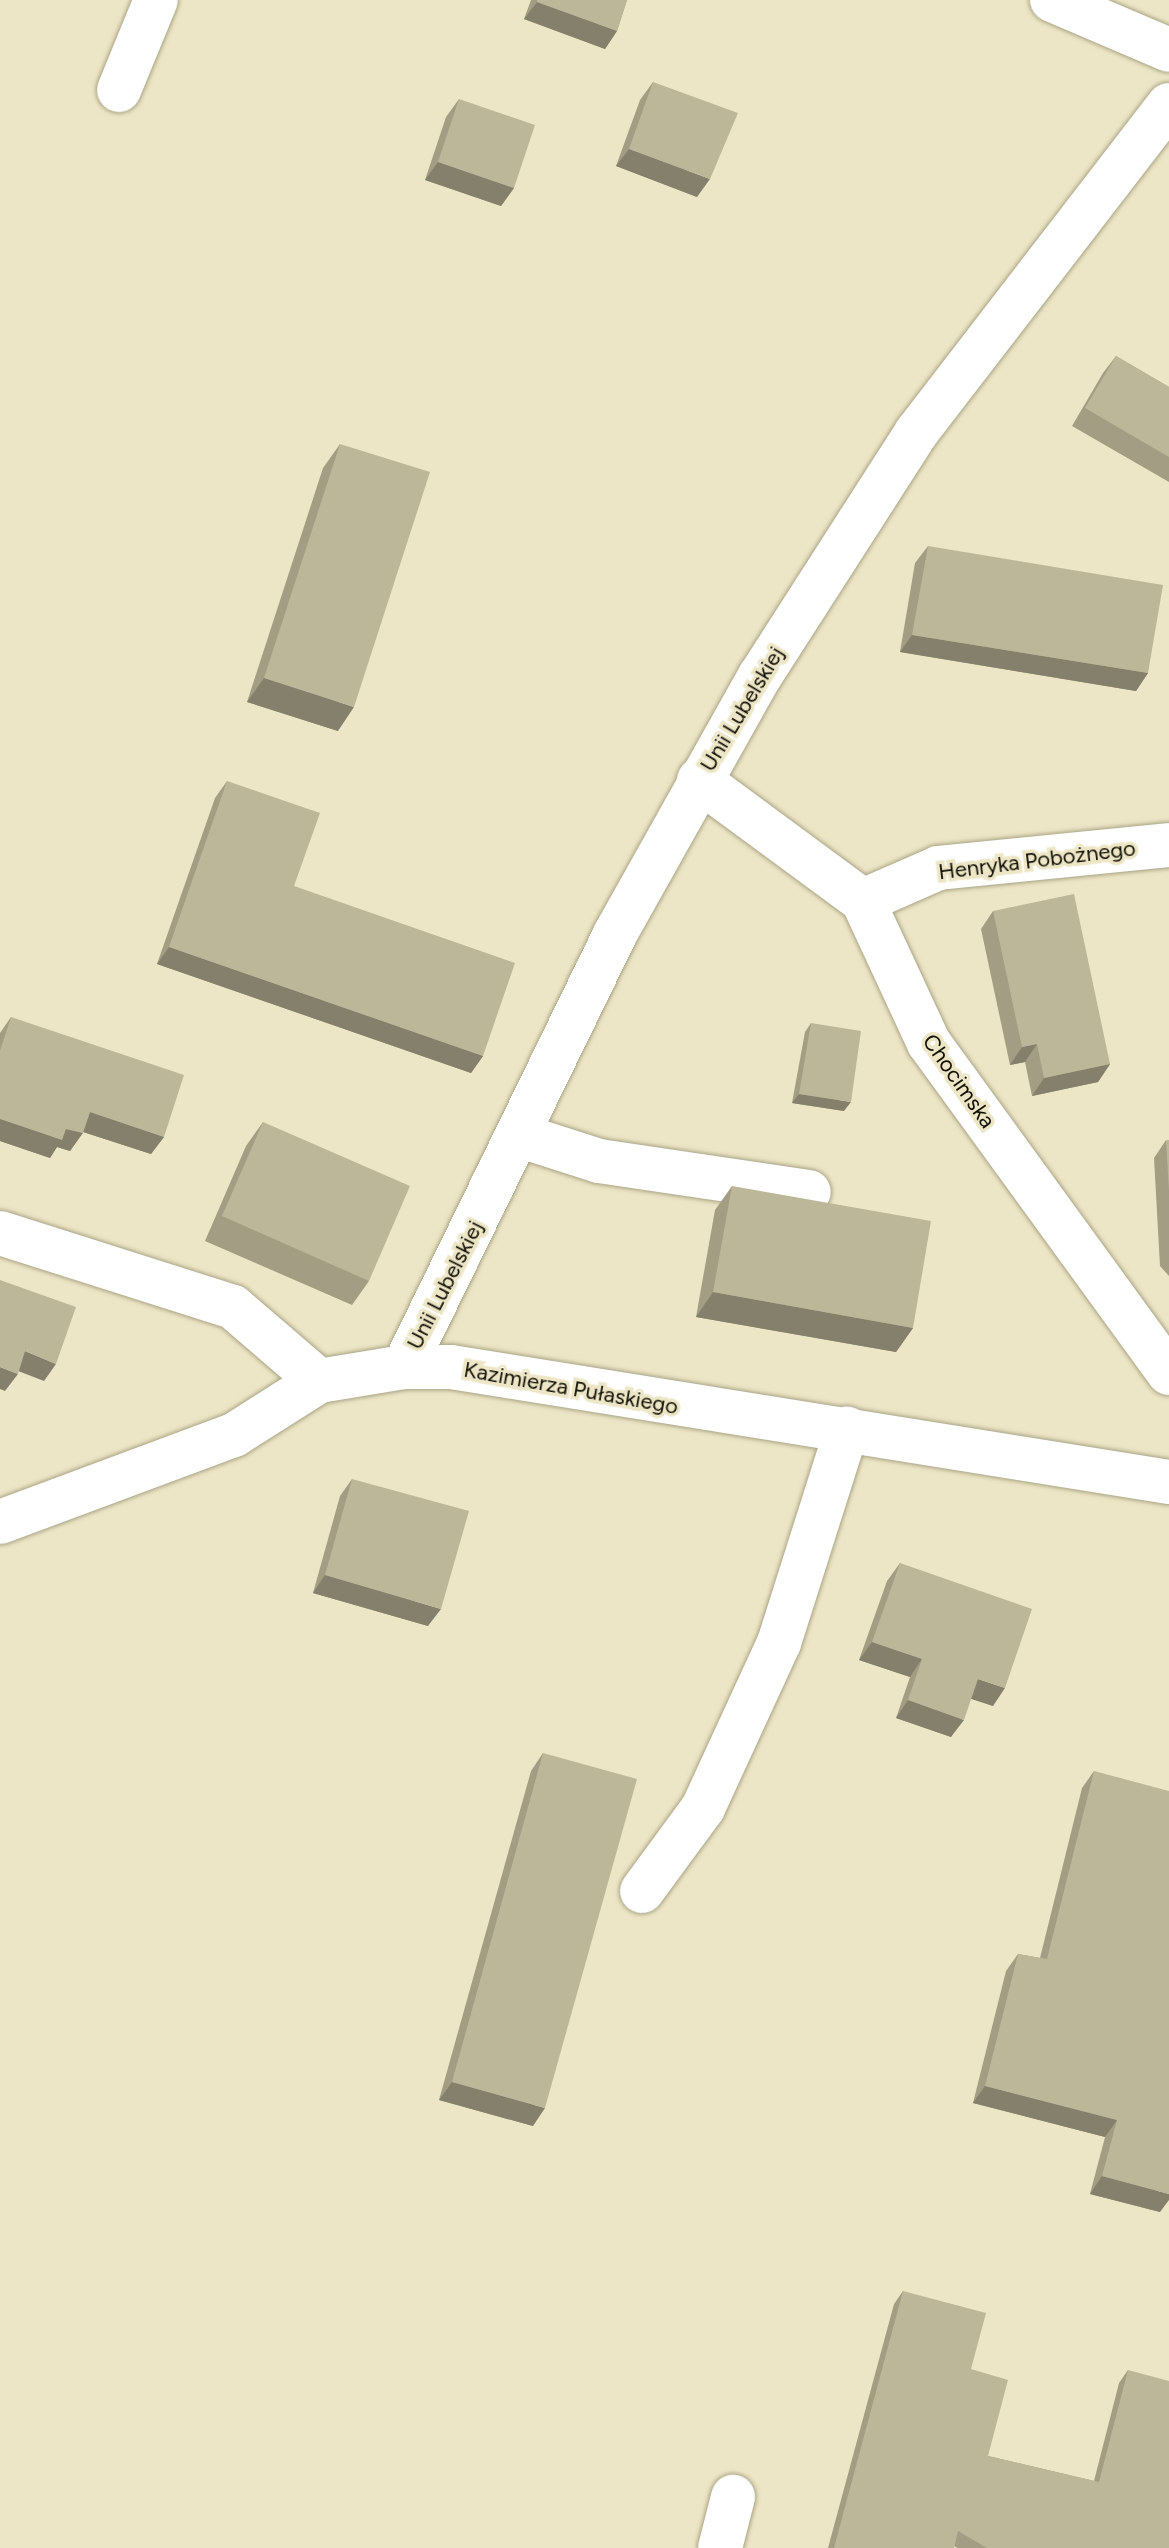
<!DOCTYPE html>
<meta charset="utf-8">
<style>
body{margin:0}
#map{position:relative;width:1169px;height:2548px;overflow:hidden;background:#ede6c6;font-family:Figtree,sans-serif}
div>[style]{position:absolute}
.roads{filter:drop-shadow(0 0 2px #aaa486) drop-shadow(0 0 2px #aaa486)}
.minor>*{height:44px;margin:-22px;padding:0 22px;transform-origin:22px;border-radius:22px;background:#fff}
.wall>*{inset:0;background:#a39d84}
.shaded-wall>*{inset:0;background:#84806b}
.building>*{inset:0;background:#bdb799}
span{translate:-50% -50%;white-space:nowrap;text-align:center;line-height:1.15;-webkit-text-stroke:7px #ede6c6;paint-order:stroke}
.street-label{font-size:22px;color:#121005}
</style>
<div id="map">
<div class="roads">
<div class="minor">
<i style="left:1052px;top:0;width:127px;rotate:23.1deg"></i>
<i style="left:119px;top:90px;width:97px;rotate:-67.7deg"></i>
<i style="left:699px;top:780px;width:204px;rotate:36.4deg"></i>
<i style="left:863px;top:901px;width:157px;rotate:65.1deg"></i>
<i style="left:929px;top:1043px;width:408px;rotate:54deg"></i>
<i style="left:863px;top:901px;width:82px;rotate:-23.7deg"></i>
<i style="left:938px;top:868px;width:232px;rotate:-5.7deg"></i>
<i style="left:521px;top:1136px;width:82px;rotate:17.8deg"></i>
<i style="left:599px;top:1161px;width:212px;rotate:8.4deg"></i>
<i style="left:0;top:1233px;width:244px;rotate:17.6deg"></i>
<i style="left:233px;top:1307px;width:113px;rotate:40.7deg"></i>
<i style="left:404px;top:1367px;width:482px;rotate:-64deg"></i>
<i style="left:615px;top:934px;width:296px;rotate:-60.7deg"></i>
<i style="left:760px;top:676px;width:289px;rotate:-57.3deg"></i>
<i style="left:916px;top:433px;width:414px;rotate:-52.4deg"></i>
<i style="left:0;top:1522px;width:250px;rotate:-20.4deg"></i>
<i style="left:234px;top:1435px;width:101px;rotate:-32.4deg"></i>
<i style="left:319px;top:1381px;width:86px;rotate:-9.4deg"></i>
<i style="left:404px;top:1367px;width:47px"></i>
<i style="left:451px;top:1367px;width:727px;rotate:9.1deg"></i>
<i style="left:642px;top:1891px;width:103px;rotate:-53.7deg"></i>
<i style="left:703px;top:1808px;width:182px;rotate:-65.3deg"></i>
<i style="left:779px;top:1643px;width:225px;rotate:-72.4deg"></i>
<i style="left:720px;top:2548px;width:53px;rotate:-75.7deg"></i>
</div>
</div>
<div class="wall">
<i style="clip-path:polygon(531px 0,627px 0,617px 31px,605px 49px,524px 19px)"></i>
<i style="clip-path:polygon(653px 82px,697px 197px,616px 166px,640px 100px)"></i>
<i style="clip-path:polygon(459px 99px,514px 188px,501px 206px,425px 180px,446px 117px)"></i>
<i style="clip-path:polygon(1116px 356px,1169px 387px,1169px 482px,1072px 426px,1103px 373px)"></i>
<i style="clip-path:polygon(340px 444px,338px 731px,247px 702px,323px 468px)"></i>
<i style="clip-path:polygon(928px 546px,1148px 673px,1136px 691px,900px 652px,915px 563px)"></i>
<i style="clip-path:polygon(227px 781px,294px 886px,483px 1056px,471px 1073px,157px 964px,215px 798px)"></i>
<i style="clip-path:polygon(993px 911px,1110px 1064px,1098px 1082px,1032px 1096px,1025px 1062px,1010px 1065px,981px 929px)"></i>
<i style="clip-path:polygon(11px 1017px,164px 1137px,151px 1154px,83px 1132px,70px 1151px,57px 1147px,50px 1158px,0 1141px,0 1033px)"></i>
<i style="clip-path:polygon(811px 1023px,844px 1111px,792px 1103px,805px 1032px)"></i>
<i style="clip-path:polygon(263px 1122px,369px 1281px,352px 1305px,205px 1241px,246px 1146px)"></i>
<i style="clip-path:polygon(1166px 1140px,1169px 1140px,1169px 1276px,1160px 1266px,1154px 1158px)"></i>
<i style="clip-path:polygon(732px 1186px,913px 1328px,896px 1352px,696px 1317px,715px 1210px)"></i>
<i style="clip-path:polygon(352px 1479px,428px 1626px,313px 1593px,340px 1496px)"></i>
<i style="clip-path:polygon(900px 1563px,993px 1706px,971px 1698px,951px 1737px,896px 1718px,910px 1677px,859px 1660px,887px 1581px)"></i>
<i style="clip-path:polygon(543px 1753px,533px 2126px,439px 2100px,531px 1771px)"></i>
<i style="clip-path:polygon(1094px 1771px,1160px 2212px,1090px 2194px,1105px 2137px,973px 2103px,1006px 1971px,1018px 1954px,1040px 1958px,1082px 1788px)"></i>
<i style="clip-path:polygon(903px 2291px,971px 2369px,988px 2456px,1094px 2481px,1119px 2383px,1128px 2370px,1169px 2548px,957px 2548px,954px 2546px,954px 2548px,828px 2548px,894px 2304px)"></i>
</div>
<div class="shaded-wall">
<i style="clip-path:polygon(537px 2px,617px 31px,605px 49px,524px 19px)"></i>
<i style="clip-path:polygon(629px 149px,710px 179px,697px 197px,616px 166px)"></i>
<i style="clip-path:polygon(438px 162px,514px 188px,501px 206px,425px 180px)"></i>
<i style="clip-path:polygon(912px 635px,1148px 673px,1136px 691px,900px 652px)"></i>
<i style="clip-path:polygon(264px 678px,354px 707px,338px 731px,247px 702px)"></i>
<i style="clip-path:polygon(169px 947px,483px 1056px,471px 1073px,157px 964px)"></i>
<i style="clip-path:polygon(1037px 1044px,1025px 1062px,1010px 1065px,1022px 1047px)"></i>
<i style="clip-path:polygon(1110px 1064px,1098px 1082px,1032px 1096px,1044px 1078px)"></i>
<i style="clip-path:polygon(799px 1094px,851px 1102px,844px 1111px,792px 1103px)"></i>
<i style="clip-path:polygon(90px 1112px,164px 1137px,151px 1154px,77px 1130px)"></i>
<i style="clip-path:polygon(0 1119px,66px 1129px,83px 1133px,70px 1151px,57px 1147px,50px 1158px,0 1141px)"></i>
<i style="clip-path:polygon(713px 1292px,913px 1328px,896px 1352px,696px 1317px)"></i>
<i style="clip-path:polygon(25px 1351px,56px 1364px,44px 1381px,13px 1369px)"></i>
<i style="clip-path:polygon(0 1367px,18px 1374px,5px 1391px,0 1389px)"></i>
<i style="clip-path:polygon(325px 1575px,441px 1609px,428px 1626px,313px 1593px)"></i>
<i style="clip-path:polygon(872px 1642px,922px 1659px,910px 1677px,859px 1660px)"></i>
<i style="clip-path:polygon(978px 1679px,1005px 1688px,993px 1706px,965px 1697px)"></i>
<i style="clip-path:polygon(908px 1700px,964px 1720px,951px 1737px,896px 1718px)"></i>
<i style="clip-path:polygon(452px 2082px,545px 2108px,533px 2126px,439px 2100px)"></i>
<i style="clip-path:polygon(985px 2086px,1117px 2120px,1105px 2137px,973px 2103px)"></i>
<i style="clip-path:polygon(1102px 2176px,1169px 2194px,1169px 2200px,1160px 2212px,1090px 2194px)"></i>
</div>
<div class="building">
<i style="clip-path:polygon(537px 0,627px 0,617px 31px,537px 2px)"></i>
<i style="clip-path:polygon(653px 82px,738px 113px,710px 179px,629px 149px)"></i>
<i style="clip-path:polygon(459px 99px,535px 125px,514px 188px,438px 162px)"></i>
<i style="clip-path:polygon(1116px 356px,1169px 387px,1169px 457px,1085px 408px)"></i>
<i style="clip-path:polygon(340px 444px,430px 472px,354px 707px,264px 678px)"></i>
<i style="clip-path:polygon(928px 546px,1163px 585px,1148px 673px,912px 635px)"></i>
<i style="clip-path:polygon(227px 781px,320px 813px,294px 886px,515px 963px,483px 1056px,169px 947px)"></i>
<i style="clip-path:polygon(1074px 894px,1110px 1064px,1044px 1078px,1037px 1044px,1022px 1047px,993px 911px)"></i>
<i style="clip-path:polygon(11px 1017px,184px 1075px,164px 1137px,90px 1112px,83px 1133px,66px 1129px,62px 1140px,0 1119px,0 1051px)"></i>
<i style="clip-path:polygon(811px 1023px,861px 1031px,851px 1102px,799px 1094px)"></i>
<i style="clip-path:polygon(263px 1122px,410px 1186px,369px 1281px,222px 1216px)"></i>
<i style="clip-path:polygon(1166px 1140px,1169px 1140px,1169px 1190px)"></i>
<i style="clip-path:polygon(732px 1186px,931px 1221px,913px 1328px,713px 1292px)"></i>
<i style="clip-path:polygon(0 1280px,76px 1307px,56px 1364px,25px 1351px,18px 1374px,0 1367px)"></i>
<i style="clip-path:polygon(352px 1479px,469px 1511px,441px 1609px,325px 1575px)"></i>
<i style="clip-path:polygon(900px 1563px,1032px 1609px,1005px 1688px,978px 1679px,964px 1720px,908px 1700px,922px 1659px,872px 1642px)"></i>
<i style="clip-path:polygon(543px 1753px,637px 1779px,545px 2108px,452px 2082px)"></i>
<i style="clip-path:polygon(1094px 1771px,1169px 1791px,1169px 2194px,1102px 2176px,1117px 2120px,985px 2086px,1018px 1954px,1047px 1959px)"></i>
<i style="clip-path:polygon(903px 2291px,986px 2313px,971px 2369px,1008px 2380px,988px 2456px,1099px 2482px,1128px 2370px,1169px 2381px,1169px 2548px,987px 2548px,958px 2531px,954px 2548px,834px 2548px)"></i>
</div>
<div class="street-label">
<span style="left:742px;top:709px;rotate:-59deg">Unii Lubelskiej</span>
<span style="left:1037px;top:860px;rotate:-7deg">Henryka Pobożnego</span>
<span style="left:959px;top:1081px;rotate:55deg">Chocimska</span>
<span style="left:445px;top:1285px;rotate:-63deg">Unii Lubelskiej</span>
<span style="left:571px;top:1388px;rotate:10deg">Kazimierza Pułaskiego</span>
</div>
</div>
